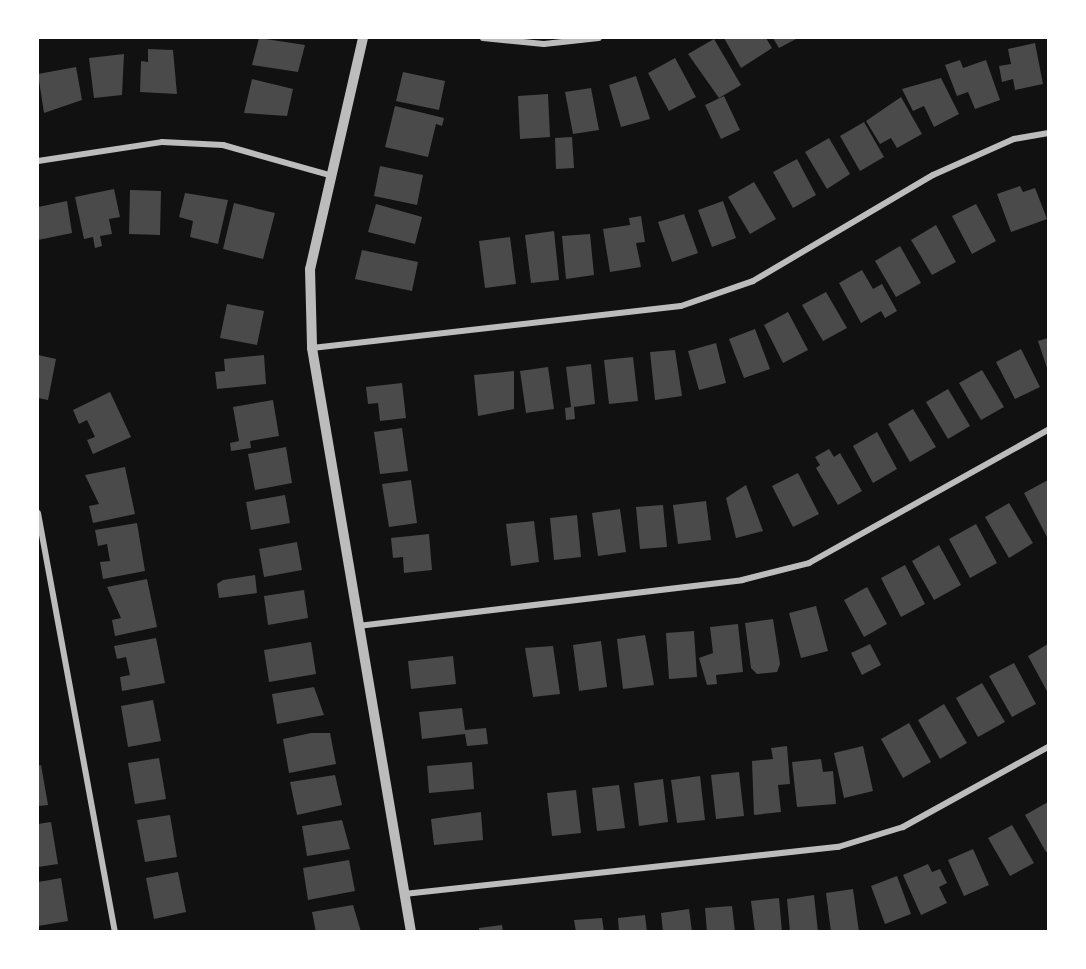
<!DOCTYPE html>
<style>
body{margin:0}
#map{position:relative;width:1086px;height:969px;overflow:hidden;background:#111;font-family:Poppins,sans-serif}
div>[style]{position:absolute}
.building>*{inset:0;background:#4a4a4a}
.minor>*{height:6px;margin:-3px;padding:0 3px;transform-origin:3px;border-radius:3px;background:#bcbcbc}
.tertiary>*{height:10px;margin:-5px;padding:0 5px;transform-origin:5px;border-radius:5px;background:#bcbcbc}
span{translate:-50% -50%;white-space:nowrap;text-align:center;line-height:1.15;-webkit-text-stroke:6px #fff;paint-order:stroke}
.frame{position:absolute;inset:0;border:39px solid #fff;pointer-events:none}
</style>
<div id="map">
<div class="building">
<i style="clip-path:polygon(259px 38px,305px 45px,298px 72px,252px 65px)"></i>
<i style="clip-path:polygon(724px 38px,766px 38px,772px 48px,741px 68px)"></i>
<i style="clip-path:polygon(773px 38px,798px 38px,779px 48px)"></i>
<i style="clip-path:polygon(714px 39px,741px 85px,719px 98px,688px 54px)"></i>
<i style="clip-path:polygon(1035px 43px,1043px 84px,1015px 90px,1013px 79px,1002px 82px,999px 66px,1011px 64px,1008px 49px)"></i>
<i style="clip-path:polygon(148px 49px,173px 50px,177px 94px,140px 92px,141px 61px,148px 62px)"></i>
<i style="clip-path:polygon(124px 54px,122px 95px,94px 98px,89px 58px)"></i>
<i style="clip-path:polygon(675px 58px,696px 97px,669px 111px,648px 73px)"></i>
<i style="clip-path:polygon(960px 60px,963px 68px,986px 60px,1000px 100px,975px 109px,968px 92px,957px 96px,945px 65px)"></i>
<i style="clip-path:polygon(76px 67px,82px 100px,44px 113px,38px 74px)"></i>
<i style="clip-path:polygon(403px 72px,445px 81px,439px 110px,396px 101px)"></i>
<i style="clip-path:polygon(636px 76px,650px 119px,621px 127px,609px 85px)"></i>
<i style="clip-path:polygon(941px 78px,959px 114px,934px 127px,924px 106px,913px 111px,902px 89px)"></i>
<i style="clip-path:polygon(252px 79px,293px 89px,287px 116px,244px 113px)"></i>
<i style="clip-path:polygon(591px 88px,599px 130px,573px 134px,565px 92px)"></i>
<i style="clip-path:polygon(548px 94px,550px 137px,520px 139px,518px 96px)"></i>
<i style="clip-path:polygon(724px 96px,740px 130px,721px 139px,705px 105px)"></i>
<i style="clip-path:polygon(901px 97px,922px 134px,897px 148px,891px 138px,880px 144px,866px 121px)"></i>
<i style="clip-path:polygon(395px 106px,444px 118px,442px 126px,436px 124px,428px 157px,385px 147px)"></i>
<i style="clip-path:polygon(864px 122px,884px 157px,860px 171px,840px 136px)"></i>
<i style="clip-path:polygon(572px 137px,574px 168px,556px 169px,555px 138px)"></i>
<i style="clip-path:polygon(829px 138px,850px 174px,827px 189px,805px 152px)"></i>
<i style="clip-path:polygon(797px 159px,816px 195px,793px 208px,773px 172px)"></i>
<i style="clip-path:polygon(380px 166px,423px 175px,417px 205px,374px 196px)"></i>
<i style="clip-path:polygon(754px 182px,776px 219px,750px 234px,728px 197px)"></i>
<i style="clip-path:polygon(1020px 186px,1023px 192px,1035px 188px,1047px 219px,1011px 232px,997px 194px)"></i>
<i style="clip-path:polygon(114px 189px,120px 217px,109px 219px,112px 234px,100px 236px,102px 246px,95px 248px,93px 237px,84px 239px,75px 197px)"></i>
<i style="clip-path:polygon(130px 190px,161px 191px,160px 235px,129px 234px)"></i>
<i style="clip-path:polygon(185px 193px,228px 200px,218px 244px,190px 237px,193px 221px,179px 217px)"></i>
<i style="clip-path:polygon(67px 201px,72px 233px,38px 240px,38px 207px)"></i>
<i style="clip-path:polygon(723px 201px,736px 238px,712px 247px,698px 210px)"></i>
<i style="clip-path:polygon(234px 203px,275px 213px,263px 259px,223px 249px)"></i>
<i style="clip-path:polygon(376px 204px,422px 217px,415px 244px,368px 232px)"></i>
<i style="clip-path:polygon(976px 204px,996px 241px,972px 254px,952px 216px)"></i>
<i style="clip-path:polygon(684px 214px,698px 253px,672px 262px,658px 222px)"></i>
<i style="clip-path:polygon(641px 216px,645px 242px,636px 243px,641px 267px,610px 272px,603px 229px,630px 225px,629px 218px)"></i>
<i style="clip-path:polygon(936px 225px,956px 262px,932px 275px,911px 240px)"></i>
<i style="clip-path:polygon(554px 231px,559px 280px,531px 283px,525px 235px)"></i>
<i style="clip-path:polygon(590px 234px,594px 275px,566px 279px,562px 236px)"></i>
<i style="clip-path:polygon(510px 237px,516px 284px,485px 288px,479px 241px)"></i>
<i style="clip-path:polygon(900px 246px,921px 283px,896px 297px,875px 261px)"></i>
<i style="clip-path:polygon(362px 250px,418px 262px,412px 291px,355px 279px)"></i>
<i style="clip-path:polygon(862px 270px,873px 289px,882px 284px,897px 311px,885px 318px,881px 311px,861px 323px,839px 283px)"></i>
<i style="clip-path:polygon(826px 292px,847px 328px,823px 341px,802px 305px)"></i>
<i style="clip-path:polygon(227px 304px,264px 311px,257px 345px,220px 338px)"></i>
<i style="clip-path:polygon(788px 312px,808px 350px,783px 363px,764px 325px)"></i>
<i style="clip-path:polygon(755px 329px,770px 369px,744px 378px,729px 339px)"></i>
<i style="clip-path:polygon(1048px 338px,1048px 371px,1038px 341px)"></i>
<i style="clip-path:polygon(716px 343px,726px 383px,699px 390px,688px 351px)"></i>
<i style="clip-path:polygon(1021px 349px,1040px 387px,1015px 399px,996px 362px)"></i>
<i style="clip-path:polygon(675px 350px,682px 396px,655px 400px,650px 352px)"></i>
<i style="clip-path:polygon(38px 355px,56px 359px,48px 400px,38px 398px)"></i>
<i style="clip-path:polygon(264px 355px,266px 384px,217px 389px,215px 372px,225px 371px,224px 359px)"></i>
<i style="clip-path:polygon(633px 357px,638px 401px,609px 404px,604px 360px)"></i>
<i style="clip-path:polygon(591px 364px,595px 404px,574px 407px,575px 419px,566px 420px,565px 408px,571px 407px,566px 367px)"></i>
<i style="clip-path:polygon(548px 367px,554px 409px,526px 413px,520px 371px)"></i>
<i style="clip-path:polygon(982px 370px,1004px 407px,981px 420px,959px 383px)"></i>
<i style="clip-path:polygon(514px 371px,514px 409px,478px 416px,474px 375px)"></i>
<i style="clip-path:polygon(402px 383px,406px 418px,380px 421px,378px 403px,368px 404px,366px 387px)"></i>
<i style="clip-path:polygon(948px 389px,970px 426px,948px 439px,926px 402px)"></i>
<i style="clip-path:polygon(110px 392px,131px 437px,93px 454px,87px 440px,95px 437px,87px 420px,79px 424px,73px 410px)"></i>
<i style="clip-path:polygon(273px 400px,279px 436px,250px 441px,251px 448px,231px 451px,230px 443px,239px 441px,233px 407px)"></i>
<i style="clip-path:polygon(913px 409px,936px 447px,910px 462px,888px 424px)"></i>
<i style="clip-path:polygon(402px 428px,408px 471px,380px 474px,374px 432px)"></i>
<i style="clip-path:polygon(877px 432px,897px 469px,873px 483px,853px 446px)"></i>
<i style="clip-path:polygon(286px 447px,292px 483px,255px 490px,248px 454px)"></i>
<i style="clip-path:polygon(829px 449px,834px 457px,840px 453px,862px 491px,838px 505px,816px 468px,820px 465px,815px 457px)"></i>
<i style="clip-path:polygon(125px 467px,135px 514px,93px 523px,89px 506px,99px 504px,85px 475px)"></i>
<i style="clip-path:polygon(798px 473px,819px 514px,793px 527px,772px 486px)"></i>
<i style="clip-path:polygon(411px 480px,417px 523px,389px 527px,382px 484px)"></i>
<i style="clip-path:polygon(1048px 480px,1048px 539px,1024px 493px)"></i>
<i style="clip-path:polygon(746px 485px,763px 531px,736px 538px,726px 498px)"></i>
<i style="clip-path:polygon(285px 495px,290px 523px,251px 530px,246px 502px)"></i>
<i style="clip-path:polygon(706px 501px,711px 540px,678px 544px,673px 505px)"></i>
<i style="clip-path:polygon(1009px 503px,1033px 543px,1009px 558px,985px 517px)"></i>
<i style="clip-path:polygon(663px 505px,667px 547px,640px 549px,636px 507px)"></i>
<i style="clip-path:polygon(620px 509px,626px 552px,598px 556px,592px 513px)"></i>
<i style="clip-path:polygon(577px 515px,581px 557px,554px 560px,550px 518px)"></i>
<i style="clip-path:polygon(534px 521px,539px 562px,511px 566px,506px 524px)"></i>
<i style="clip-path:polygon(137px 523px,145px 571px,103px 579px,100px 562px,110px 561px,107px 544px,98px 546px,95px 530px)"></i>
<i style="clip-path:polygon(976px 524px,997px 563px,970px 578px,949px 539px)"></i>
<i style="clip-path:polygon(429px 534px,432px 570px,404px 573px,403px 557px,393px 558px,391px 538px)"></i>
<i style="clip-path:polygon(297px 542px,302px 570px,264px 577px,259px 549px)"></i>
<i style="clip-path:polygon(939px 545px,961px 585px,934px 600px,912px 561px)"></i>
<i style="clip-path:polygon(905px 565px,925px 604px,901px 617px,881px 578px)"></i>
<i style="clip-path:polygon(255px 575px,257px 593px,219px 598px,217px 584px,223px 580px)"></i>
<i style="clip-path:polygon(147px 579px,157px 627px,115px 636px,112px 620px,121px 618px,107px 587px)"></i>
<i style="clip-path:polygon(867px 587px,887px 624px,864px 637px,844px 600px)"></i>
<i style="clip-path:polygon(304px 590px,308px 618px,268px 625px,264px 596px)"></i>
<i style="clip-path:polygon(816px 606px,828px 651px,801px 658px,789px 613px)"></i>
<i style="clip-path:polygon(773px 619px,780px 664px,777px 672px,757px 674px,751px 668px,745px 623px)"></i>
<i style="clip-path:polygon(738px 624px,743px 672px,716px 675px,717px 684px,707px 685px,699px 658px,713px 653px,710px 627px)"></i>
<i style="clip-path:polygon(694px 631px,697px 677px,669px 679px,666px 633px)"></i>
<i style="clip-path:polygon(645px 635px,654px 685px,623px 689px,617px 639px)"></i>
<i style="clip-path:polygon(156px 638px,165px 683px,122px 691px,120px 677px,130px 675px,126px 657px,117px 659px,114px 646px)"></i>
<i style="clip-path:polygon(601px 641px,607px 687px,579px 691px,573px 645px)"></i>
<i style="clip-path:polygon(311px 642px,316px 674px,269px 682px,264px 650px)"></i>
<i style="clip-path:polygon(870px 644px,881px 665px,862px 675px,851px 653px)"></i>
<i style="clip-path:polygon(1048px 644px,1048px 693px,1028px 656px)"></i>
<i style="clip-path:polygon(553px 646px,560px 694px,533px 697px,525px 648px)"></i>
<i style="clip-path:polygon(453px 656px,456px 684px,411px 689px,408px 661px)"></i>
<i style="clip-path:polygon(1014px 663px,1036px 704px,1012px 717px,989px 676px)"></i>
<i style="clip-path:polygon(982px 683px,1005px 722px,978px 737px,956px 698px)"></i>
<i style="clip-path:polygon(314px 687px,324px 715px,277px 724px,272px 694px)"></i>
<i style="clip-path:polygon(153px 700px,161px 741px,128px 747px,121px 706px)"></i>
<i style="clip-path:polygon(944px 704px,967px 743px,940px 759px,918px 720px)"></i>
<i style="clip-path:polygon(462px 708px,465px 730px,486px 728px,488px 744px,467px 746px,465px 734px,422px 739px,419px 712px)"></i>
<i style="clip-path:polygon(909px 723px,931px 762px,903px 778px,881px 739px)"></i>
<i style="clip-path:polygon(311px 733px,330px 733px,336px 764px,289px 773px,283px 739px)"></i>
<i style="clip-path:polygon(787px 746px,790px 784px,778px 785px,781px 812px,754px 815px,752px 761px,773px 759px,771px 748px)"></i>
<i style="clip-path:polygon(863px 746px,873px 791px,844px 798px,834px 753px)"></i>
<i style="clip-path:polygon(159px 758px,166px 799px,135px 804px,128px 763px)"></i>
<i style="clip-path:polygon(821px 759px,823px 772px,833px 771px,836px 804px,797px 807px,792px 762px)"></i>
<i style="clip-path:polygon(472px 762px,474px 789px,429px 793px,427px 766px)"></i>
<i style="clip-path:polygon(41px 765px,48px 805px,38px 806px,38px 766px)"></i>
<i style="clip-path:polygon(739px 772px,744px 816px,716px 819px,711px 775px)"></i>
<i style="clip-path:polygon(335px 775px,342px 805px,297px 815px,290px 782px)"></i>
<i style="clip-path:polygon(700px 776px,705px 820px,677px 823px,671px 780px)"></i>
<i style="clip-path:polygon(663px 779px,668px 822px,639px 826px,634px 783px)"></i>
<i style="clip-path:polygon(619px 785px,625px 828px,597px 831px,592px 788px)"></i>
<i style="clip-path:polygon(576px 790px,581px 833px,552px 836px,547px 793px)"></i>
<i style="clip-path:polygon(1048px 802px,1048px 851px,1046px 852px,1025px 815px)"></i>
<i style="clip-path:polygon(481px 812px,483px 840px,434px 845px,431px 819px)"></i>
<i style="clip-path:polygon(170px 815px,177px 857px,145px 862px,137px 820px)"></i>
<i style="clip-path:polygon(342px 820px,350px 849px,307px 856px,302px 826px)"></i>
<i style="clip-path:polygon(51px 822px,58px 864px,38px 867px,38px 824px)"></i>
<i style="clip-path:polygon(1012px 825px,1034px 863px,1010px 876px,988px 838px)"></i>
<i style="clip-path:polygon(973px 849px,989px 885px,964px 896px,948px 860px)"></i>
<i style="clip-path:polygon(349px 860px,355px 891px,308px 900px,303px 868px)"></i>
<i style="clip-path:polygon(928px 864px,932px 872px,940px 869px,947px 883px,939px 887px,947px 903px,921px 915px,903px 875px)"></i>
<i style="clip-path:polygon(178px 872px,186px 912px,154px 919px,146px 878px)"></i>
<i style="clip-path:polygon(897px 876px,911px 914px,885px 924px,871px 886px)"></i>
<i style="clip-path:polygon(61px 878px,68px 921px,38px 926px,38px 882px)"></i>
<i style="clip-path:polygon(853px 889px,859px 932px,831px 932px,826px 893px)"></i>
<i style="clip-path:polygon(814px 895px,818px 932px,790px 932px,787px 899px)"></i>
<i style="clip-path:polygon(779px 898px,782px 932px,755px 932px,751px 901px)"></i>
<i style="clip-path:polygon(353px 905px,361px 932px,316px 932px,312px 912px)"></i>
<i style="clip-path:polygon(732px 906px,735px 932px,707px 932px,705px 908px)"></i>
<i style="clip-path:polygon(689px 909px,692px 932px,663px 932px,661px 913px)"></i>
<i style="clip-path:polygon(645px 915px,647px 932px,619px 932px,618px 918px)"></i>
<i style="clip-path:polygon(602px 918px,604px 932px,576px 932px,574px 920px)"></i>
<i style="clip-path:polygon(502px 925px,503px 932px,479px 932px,479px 928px)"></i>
</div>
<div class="minor">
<i style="left:483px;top:38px;width:61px;rotate:5.6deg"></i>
<i style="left:544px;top:44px;width:55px;rotate:-6.2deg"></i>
<i style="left:38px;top:161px;width:125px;rotate:-8.7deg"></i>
<i style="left:162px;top:142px;width:61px;rotate:2.8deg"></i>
<i style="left:223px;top:145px;width:110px;rotate:15.8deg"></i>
<i style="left:312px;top:348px;width:371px;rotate:-6.5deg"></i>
<i style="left:681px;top:306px;width:76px;rotate:-19.1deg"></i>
<i style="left:753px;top:281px;width:209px;rotate:-30.5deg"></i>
<i style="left:933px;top:175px;width:89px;rotate:-24deg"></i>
<i style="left:1014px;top:139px;width:35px;rotate:-10deg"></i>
<i style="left:38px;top:513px;width:426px;rotate:79.6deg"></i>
<i style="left:358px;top:626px;width:387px;rotate:-6.8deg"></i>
<i style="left:742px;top:580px;width:69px;rotate:-14.2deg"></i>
<i style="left:809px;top:563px;width:274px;rotate:-29.1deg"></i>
<i style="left:404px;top:894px;width:437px;rotate:-6.2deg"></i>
<i style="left:838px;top:847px;width:68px;rotate:-17.1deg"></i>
<i style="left:903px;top:827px;width:166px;rotate:-28.9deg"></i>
</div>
<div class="tertiary">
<i style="left:363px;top:38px;width:237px;rotate:102.9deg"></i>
<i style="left:310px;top:269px;width:79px;rotate:88.5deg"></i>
<i style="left:312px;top:348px;width:592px;rotate:80.38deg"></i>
</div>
<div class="frame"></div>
</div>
